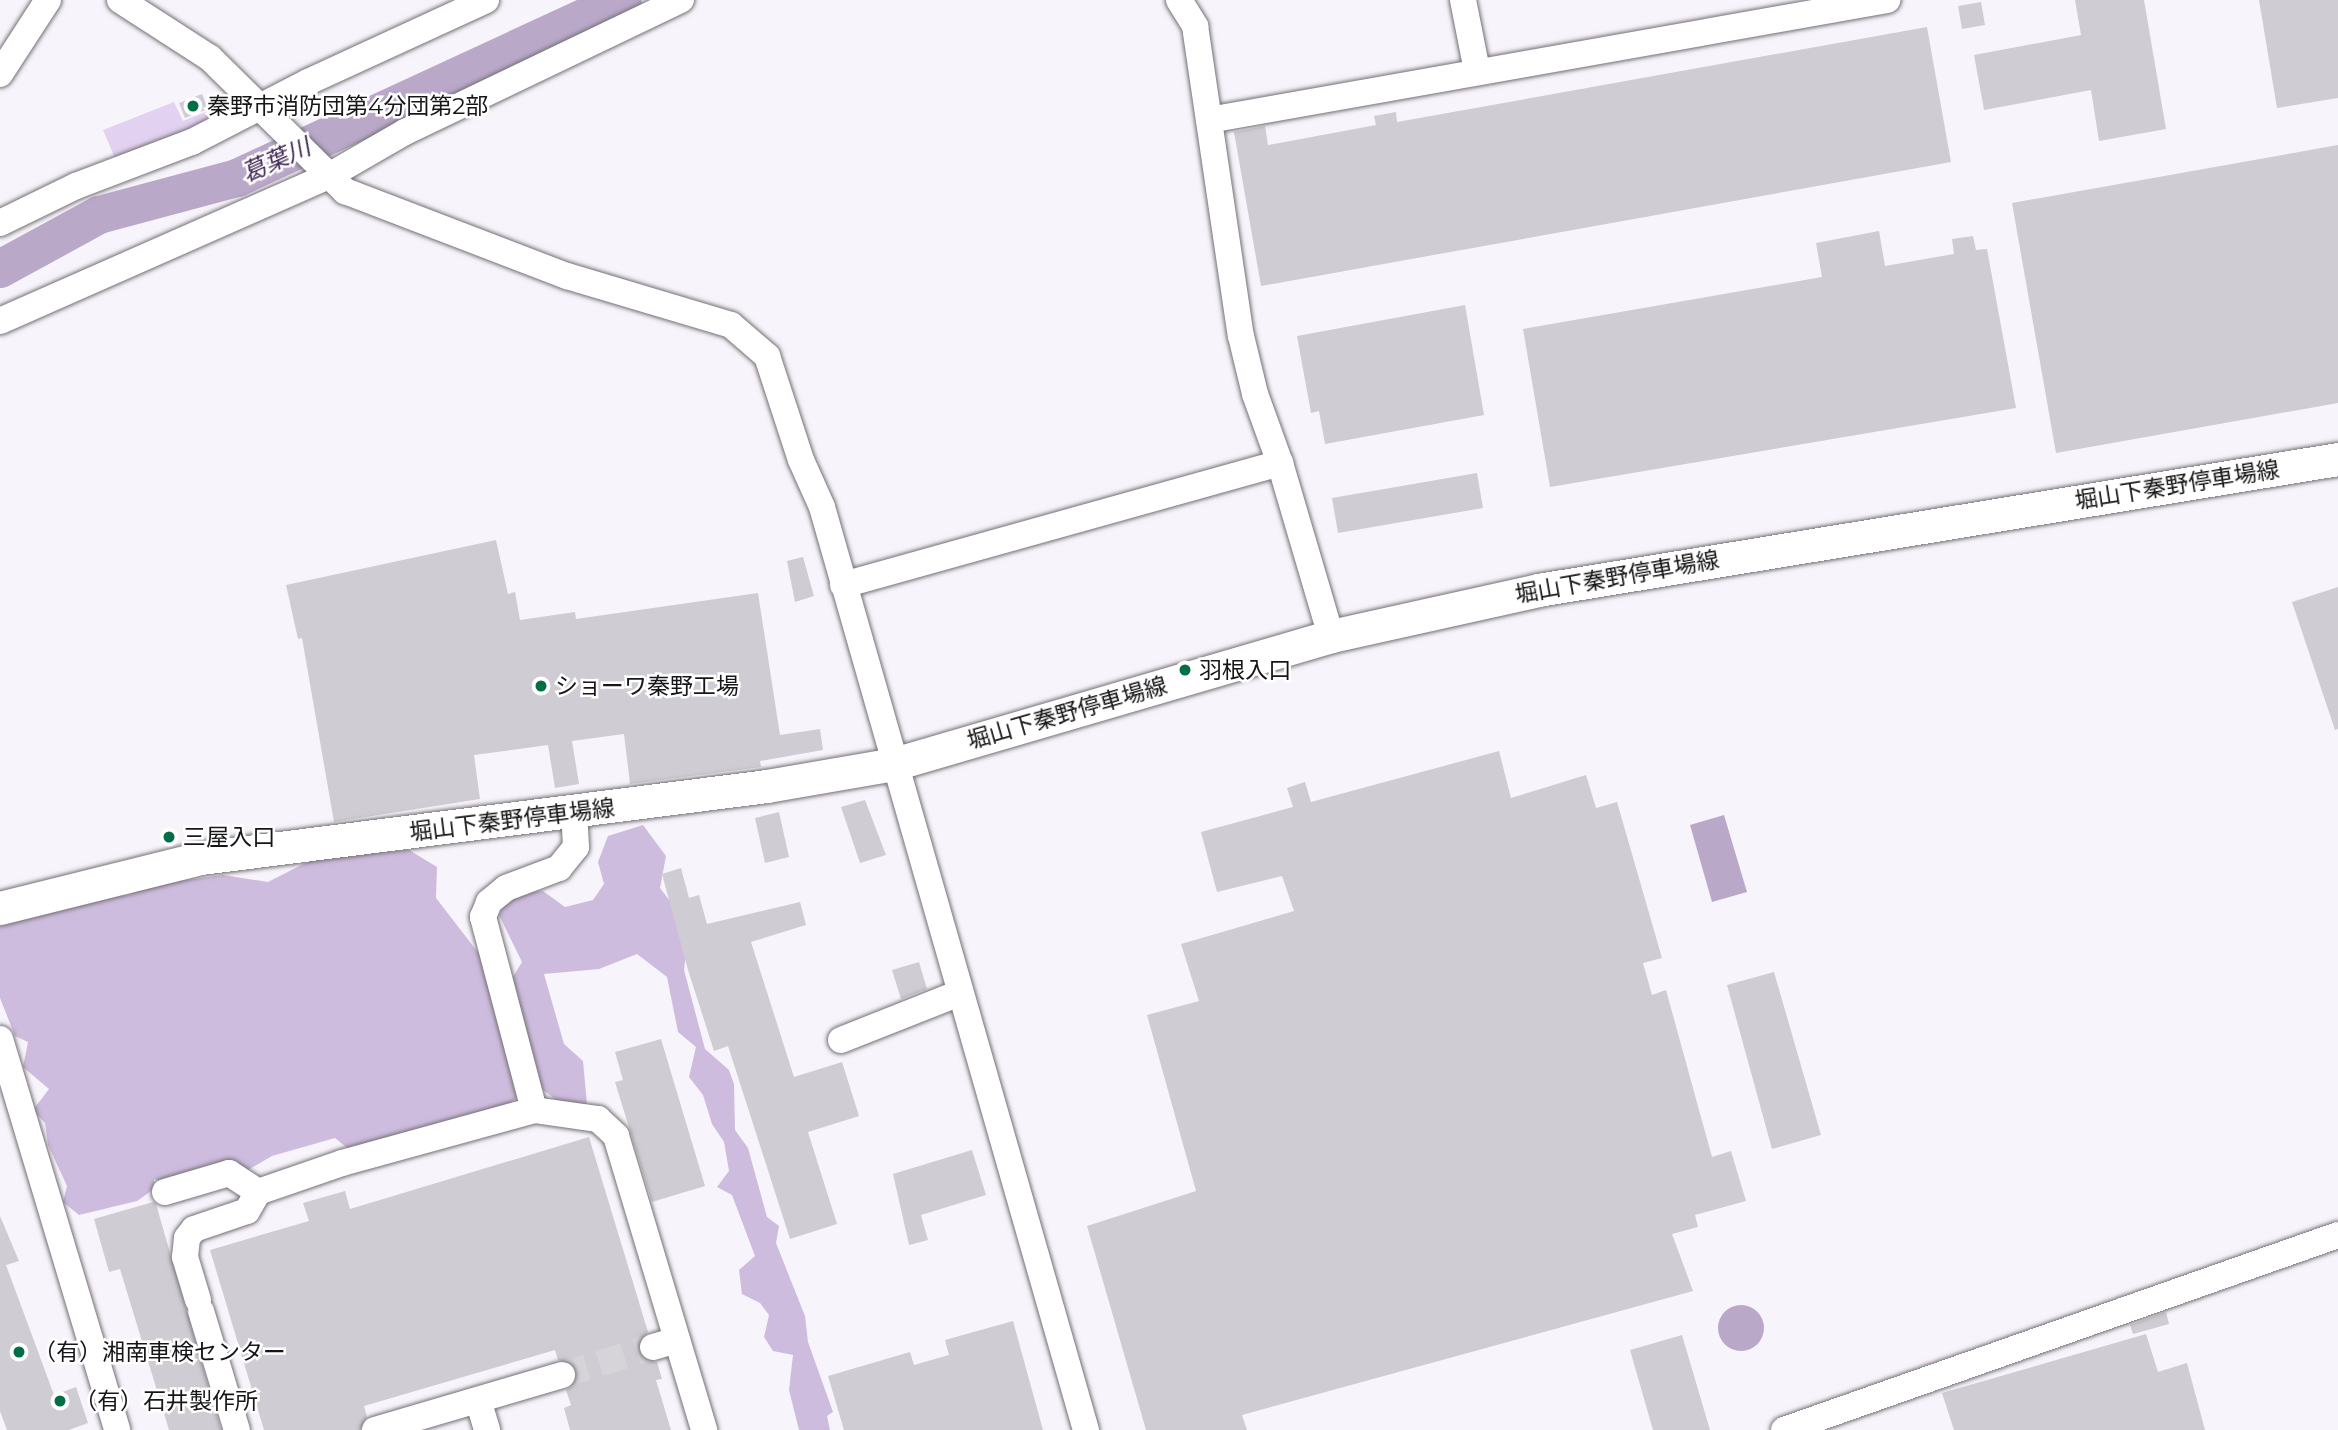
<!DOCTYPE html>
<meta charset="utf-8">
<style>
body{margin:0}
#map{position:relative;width:2338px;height:1430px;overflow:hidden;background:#f8f4fb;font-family:Montserrat,"Noto Sans JP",sans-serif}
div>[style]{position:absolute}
.green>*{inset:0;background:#e2d1f0}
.forest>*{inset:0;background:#cebcde}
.water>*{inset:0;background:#baa8c9}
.round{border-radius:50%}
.river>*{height:38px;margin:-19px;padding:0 19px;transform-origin:19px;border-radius:19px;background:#baa8c9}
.building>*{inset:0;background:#d0ccd3}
.minor-tunnel>*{height:26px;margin-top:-13px;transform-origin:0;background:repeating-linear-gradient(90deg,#d6d3d9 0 26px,transparent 0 39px)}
.roads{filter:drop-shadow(0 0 2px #737076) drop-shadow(0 0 2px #737076)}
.minor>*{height:26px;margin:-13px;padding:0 13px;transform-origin:13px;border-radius:13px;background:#fff}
.major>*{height:33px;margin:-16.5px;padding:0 16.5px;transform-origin:16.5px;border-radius:16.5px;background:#fff}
.dots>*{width:19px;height:19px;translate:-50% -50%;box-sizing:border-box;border:4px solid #fff;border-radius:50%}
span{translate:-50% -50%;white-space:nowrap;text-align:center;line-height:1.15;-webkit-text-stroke:5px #fff;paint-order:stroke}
.poi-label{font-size:23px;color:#161517}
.left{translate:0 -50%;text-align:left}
.street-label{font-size:23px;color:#161517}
.water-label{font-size:24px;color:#3e2551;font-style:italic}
</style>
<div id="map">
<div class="green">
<i style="clip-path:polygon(241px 98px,246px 107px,117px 163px,103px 130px,174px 102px,183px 121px)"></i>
</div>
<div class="forest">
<i style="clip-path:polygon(643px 825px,666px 856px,660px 888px,676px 909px,687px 946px,684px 970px,705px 1049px,729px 1070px,734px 1084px,735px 1130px,748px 1148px,767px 1217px,779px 1226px,776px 1243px,805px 1316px,808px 1342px,833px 1412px,827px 1416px,830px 1430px,799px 1430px,789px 1390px,793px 1355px,773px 1351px,764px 1337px,769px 1315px,760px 1303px,742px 1294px,739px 1270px,755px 1256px,732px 1195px,717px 1187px,729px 1171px,724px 1142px,712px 1124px,703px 1095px,689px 1077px,696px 1047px,678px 1032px,667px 977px,637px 954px,599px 969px,544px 974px,564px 1044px,583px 1061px,587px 1104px,570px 1111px,532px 1081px,503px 1111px,351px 1151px,335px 1138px,272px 1156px,246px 1171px,170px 1183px,154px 1179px,154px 1189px,137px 1201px,79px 1215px,63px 1202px,67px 1186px,48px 1145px,45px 1123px,33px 1110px,49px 1089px,23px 1067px,28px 1042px,15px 1036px,0 998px,0 923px,75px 901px,128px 895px,157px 884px,223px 875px,268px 882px,315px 858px,409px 850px,437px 867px,436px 898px,480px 955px,511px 980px,522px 962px,499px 915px,511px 893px,543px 891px,565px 907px,593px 900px,604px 884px,598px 862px,608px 836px)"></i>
</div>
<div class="water">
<i style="clip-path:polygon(1724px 815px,1747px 892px,1712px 902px,1690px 825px)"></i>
<i class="round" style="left:1718px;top:1305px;width:46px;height:46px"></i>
</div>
<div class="river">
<i style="left:0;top:269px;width:113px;rotate:-28.6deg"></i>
<i style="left:99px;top:215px;width:143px;rotate:-15deg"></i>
<i style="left:237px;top:178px;width:425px;rotate:-24.8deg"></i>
</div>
<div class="building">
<i style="clip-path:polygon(2075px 0,2144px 0,2166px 129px,2099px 141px,2091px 90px,1984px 110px,1974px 55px,2081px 35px)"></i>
<i style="clip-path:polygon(2259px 0,2338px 0,2338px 98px,2277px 108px)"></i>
<i style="clip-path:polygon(1981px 2px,1985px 25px,1962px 29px,1958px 6px)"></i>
<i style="clip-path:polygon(1927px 27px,1951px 162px,1261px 286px,1234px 132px,1265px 126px,1268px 145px,1376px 125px,1374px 116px,1396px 112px,1397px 122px)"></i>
<i style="clip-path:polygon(202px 94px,208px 109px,185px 118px,179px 103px)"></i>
<i style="clip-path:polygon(2338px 145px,2338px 403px,2056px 453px,2012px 203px)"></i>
<i style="clip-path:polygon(1879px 231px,1885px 266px,1954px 254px,1952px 239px,1973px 236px,1976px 250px,1987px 249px,2016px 408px,1550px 487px,1523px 329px,1822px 277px,1816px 243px)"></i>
<i style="clip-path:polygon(1465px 305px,1484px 415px,1325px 444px,1319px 411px,1311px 413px,1297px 336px)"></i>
<i style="clip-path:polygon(1477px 473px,1483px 508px,1338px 533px,1332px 498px)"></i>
<i style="clip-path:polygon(496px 540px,508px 594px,515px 592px,520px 620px,575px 612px,576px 619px,758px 593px,780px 735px,820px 729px,823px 750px,760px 761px,761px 767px,630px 784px,624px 734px,572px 741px,579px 784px,555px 788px,548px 745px,474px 755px,480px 799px,334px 822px,302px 638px,298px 639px,286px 585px)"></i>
<i style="clip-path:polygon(803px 557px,814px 596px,795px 602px,787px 561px)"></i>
<i style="clip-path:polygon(2338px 587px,2338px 729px,2335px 730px,2292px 602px)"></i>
<i style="clip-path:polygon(1499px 751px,1511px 798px,1586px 775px,1596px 808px,1617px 802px,1662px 958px,1643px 963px,1652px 995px,1666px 990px,1712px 1157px,1731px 1151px,1746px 1201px,1695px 1215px,1698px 1227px,1672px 1234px,1693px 1291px,1242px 1415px,1247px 1430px,1146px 1430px,1087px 1226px,1196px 1191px,1147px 1015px,1199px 1001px,1181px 944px,1294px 911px,1282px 876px,1217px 892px,1201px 832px,1293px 807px,1287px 788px,1305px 782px,1311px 802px)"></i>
<i style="clip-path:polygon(865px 800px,886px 855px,860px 863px,841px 807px)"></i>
<i style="clip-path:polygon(779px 812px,789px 857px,765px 863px,755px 818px)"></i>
<i style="clip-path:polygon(681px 868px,689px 898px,699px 895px,707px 924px,800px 902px,806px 925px,751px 942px,794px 1077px,842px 1062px,859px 1116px,808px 1132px,837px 1224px,790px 1239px,728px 1046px,714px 1051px,688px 970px,662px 874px)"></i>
<i style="clip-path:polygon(919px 962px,927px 989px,901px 999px,892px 970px)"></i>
<i style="clip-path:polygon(1774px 972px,1821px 1135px,1772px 1149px,1727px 985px)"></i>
<i style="clip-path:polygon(661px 1039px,705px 1186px,652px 1202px,615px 1082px,623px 1080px,615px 1052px)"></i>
<i style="clip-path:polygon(589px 1137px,648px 1332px,638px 1343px,638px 1351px,643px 1359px,657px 1362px,662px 1379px,656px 1380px,671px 1430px,570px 1430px,564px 1408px,571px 1405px,566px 1390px,574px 1385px,577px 1371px,572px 1363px,558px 1360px,555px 1350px,364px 1406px,367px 1417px,360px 1430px,264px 1430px,210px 1250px,309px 1221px,303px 1203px,345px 1191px,350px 1209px)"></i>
<i style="clip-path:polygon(972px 1150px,986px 1195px,921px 1215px,928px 1240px,909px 1245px,893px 1174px)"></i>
<i style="clip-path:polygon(153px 1202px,156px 1204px,221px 1430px,169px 1430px,120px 1269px,109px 1272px,94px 1219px)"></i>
<i style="clip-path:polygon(0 1216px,19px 1261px,6px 1265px,54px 1395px,76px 1387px,88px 1423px,69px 1430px,7px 1430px,0 1411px)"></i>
<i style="clip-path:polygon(2166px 1312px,2169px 1324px,2133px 1334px,2130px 1325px)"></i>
<i style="clip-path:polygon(1013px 1321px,1043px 1430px,844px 1430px,828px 1376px,910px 1352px,914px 1365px,949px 1355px,945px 1340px)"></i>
<i style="clip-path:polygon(2146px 1334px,2158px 1372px,2187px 1363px,2205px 1430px,1954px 1430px,1942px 1393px)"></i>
<i style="clip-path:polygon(1682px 1335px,1710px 1430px,1653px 1430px,1630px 1350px)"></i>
</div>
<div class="minor-tunnel">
<i style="left:562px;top:1375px;width:95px;rotate:-17.1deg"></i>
</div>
<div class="roads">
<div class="minor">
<i style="left:120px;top:0;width:107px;rotate:32.8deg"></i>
<i style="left:210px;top:58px;width:190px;rotate:44.6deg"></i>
<i style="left:345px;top:191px;width:238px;rotate:21deg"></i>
<i style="left:567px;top:276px;width:171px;rotate:16.6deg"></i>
<i style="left:731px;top:325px;width:48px;rotate:40.7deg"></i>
<i style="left:767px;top:356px;width:109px;rotate:71.9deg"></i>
<i style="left:801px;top:460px;width:51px;rotate:65.9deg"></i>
<i style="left:822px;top:507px;width:960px;rotate:74.04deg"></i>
<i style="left:1179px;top:0;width:31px;rotate:58deg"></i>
<i style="left:1195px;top:26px;width:313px;rotate:81.6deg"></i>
<i style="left:1241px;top:336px;width:60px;rotate:76.4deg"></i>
<i style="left:1255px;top:394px;width:73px;rotate:70.1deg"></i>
<i style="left:1280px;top:463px;width:180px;rotate:73.6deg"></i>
<i style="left:1463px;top:0;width:72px;rotate:78.8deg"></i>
<i style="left:0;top:74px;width:88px;rotate:-57deg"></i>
<i style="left:1209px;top:120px;width:689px;rotate:-10.04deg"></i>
<i style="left:0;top:223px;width:85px;rotate:-26deg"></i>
<i style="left:76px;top:186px;width:124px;rotate:-20.8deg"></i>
<i style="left:192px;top:142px;width:131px;rotate:-27.3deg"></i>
<i style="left:308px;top:82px;width:196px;rotate:-24.7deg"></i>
<i style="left:0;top:321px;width:357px;rotate:-23.8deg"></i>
<i style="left:327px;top:177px;width:90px;rotate:-30deg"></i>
<i style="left:405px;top:132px;width:306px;rotate:-25.6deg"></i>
<i style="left:843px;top:585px;width:454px;rotate:-15.6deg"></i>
<i style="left:0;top:1039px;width:408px;rotate:73.3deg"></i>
<i style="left:841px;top:1040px;width:128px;rotate:-21.6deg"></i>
<i style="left:534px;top:1110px;width:200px;rotate:-104.8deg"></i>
<i style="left:483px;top:917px;width:16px;rotate:-68deg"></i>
<i style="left:489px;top:902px;width:22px;rotate:-39deg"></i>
<i style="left:506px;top:888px;width:57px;rotate:-20.7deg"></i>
<i style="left:559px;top:868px;width:27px;rotate:-51deg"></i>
<i style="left:576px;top:847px;width:35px;rotate:-93deg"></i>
<i style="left:165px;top:1192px;width:67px;rotate:-16.5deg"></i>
<i style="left:229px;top:1173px;width:35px;rotate:33deg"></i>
<i style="left:198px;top:1300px;width:45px;rotate:-106.8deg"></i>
<i style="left:185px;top:1257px;width:19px;rotate:-84deg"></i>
<i style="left:187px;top:1238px;width:11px;rotate:-52deg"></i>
<i style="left:194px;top:1229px;width:56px;rotate:-18.8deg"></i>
<i style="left:247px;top:1211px;width:22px;rotate:-60deg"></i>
<i style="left:258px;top:1192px;width:89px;rotate:-19deg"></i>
<i style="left:342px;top:1163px;width:199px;rotate:-15.4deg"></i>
<i style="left:534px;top:1110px;width:65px;rotate:8deg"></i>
<i style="left:598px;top:1119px;width:25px;rotate:43deg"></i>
<i style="left:616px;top:1136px;width:307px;rotate:73.3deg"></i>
<i style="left:201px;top:1311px;width:124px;rotate:73.2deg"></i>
<i style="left:653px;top:1347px;width:25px;rotate:-16deg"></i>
<i style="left:478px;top:1400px;width:31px;rotate:73deg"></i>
<i style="left:375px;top:1430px;width:195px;rotate:-16.4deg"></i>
<i style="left:1784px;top:1430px;width:587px;rotate:-19.39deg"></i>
</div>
<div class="major">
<i style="left:0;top:908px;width:207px;rotate:-14deg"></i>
<i style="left:201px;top:858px;width:571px;rotate:-7.25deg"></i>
<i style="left:767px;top:786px;width:129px;rotate:-9.8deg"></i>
<i style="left:894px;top:764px;width:455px;rotate:-16.3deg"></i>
<i style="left:1331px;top:636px;width:212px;rotate:-12.5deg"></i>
<i style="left:1538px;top:590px;width:811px;rotate:-9.3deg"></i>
</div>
</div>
<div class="dots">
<i style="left:193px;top:106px;background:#036e46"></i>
<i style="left:1185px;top:670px;background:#036e46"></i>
<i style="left:541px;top:686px;background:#036e46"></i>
<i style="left:169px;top:837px;background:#036e46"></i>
<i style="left:19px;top:1352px;background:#036e46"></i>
<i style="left:60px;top:1401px;background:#036e46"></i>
</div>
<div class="poi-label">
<span class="left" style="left:207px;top:106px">秦野市消防団第4分団第2部</span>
<span class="left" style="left:1199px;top:670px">羽根入口</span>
<span class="left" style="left:555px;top:686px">ショーワ秦野工場</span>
<span class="left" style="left:183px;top:837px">三屋入口</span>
<span class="left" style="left:33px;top:1352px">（有）湘南車検センター</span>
<span class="left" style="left:74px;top:1401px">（有）石井製作所</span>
</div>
<div class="street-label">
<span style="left:2177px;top:485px;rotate:-9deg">堀山下秦野停車場線</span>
<span style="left:1617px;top:577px;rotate:-10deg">堀山下秦野停車場線</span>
<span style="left:1067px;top:713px;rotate:-16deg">堀山下秦野停車場線</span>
<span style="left:512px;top:820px;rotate:-7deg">堀山下秦野停車場線</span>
</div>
<div class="water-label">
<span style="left:276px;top:160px;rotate:-24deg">葛葉川</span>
</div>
</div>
